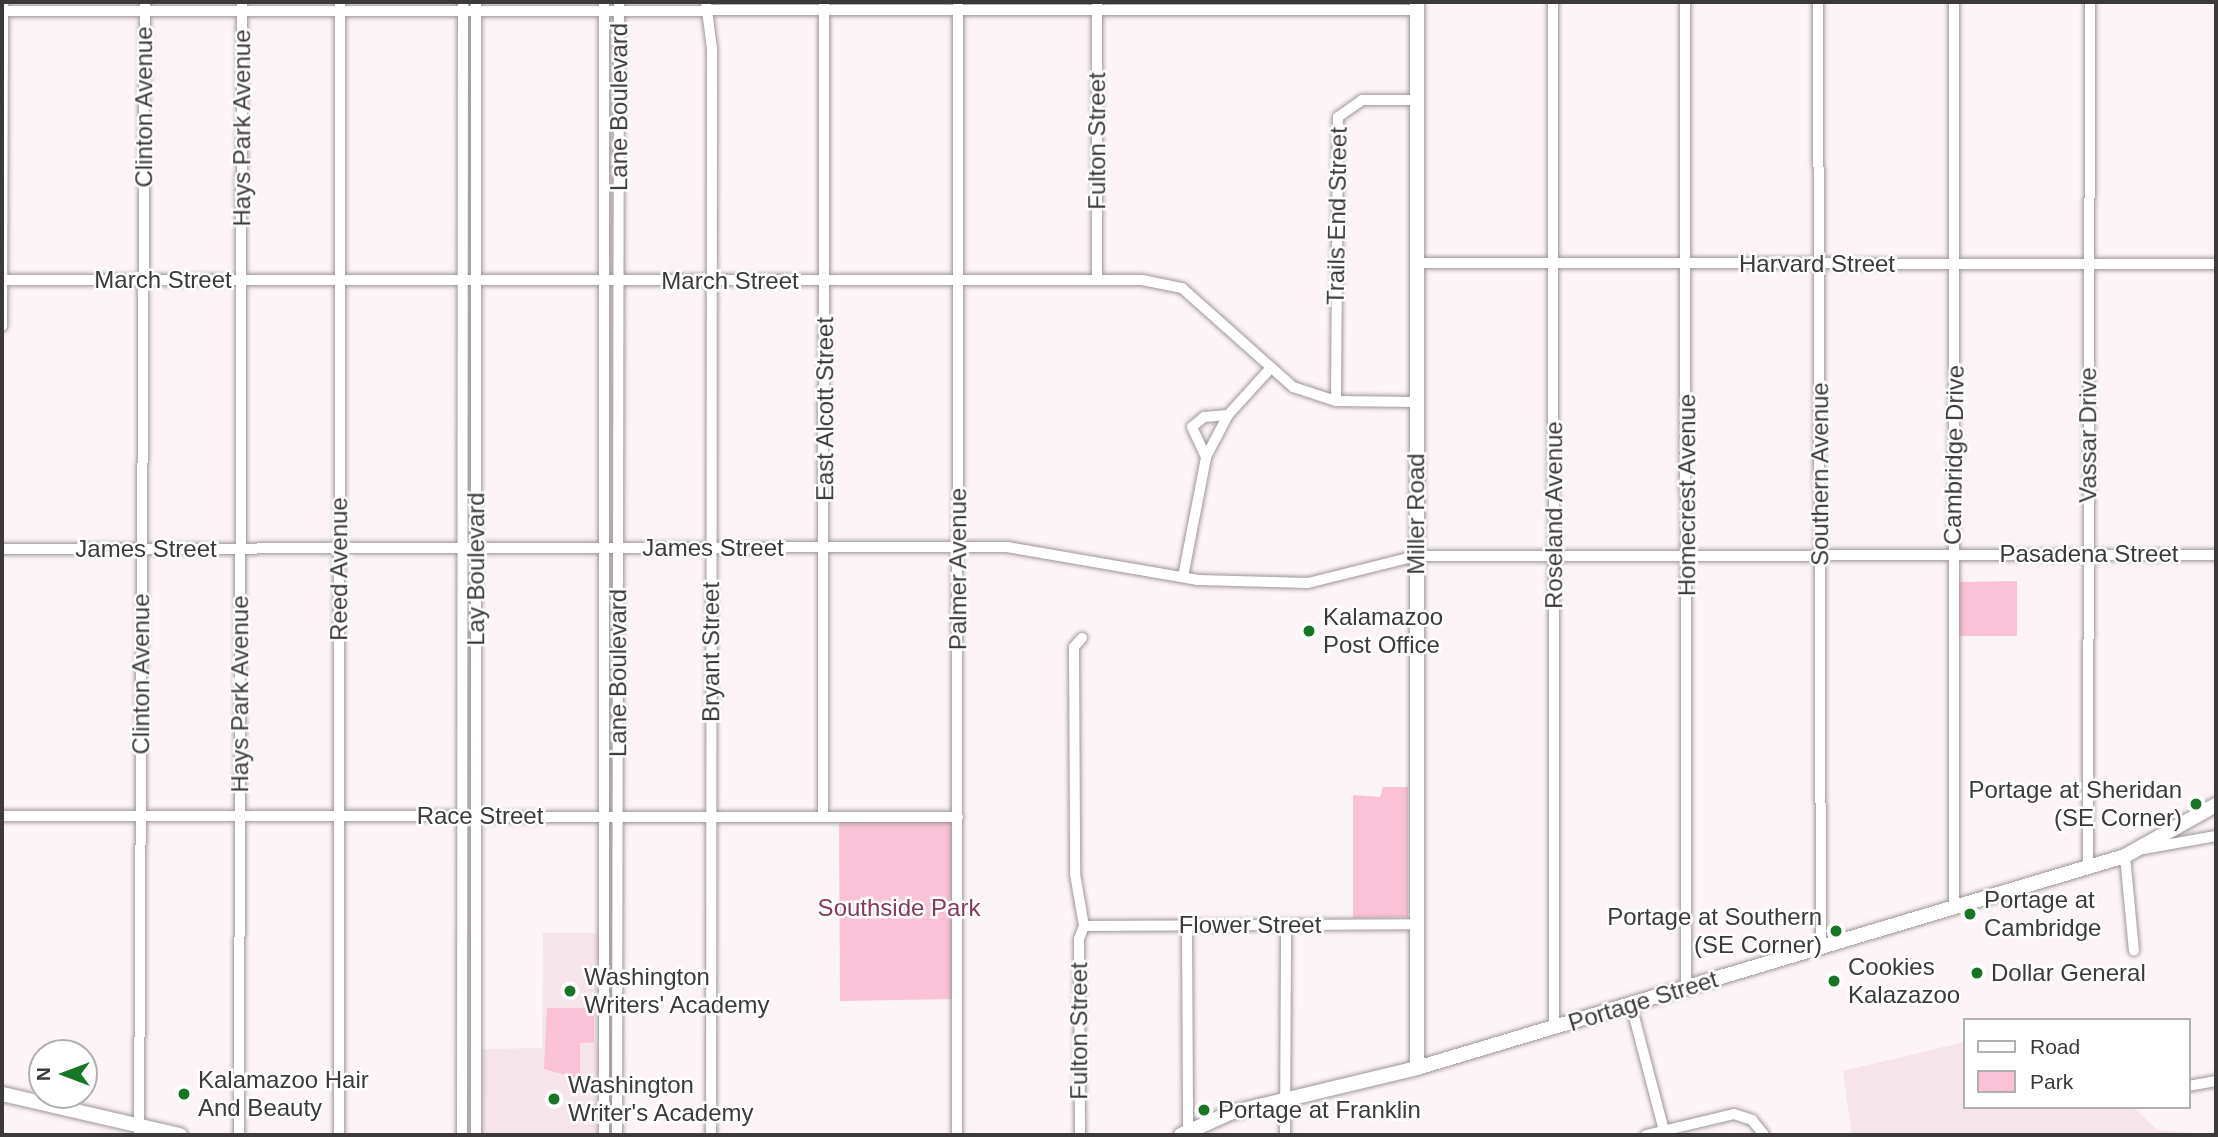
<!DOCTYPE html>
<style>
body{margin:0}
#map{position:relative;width:2218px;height:1137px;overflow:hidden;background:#fcf4f7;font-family:Helvetica,sans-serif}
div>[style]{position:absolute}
.built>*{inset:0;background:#f5e4ea}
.green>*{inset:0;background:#fbc1d6}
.roads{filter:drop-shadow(0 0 2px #9e9698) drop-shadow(0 0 2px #9e9698)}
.street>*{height:10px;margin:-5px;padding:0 5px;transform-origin:5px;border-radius:5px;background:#fff}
.secondary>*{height:14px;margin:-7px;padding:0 7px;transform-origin:7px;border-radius:7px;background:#fff}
.dots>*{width:19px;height:19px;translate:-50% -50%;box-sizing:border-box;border:4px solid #fff;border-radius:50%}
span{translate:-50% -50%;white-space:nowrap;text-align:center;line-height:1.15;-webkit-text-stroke:5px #fff;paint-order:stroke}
.street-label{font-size:24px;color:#3c393a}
.poi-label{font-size:24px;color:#3c393a}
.left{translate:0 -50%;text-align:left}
.right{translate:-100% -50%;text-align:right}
.park-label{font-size:24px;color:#833a5a}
.frame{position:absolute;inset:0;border:4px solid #3c393a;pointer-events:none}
.legend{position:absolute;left:1963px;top:1018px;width:228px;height:91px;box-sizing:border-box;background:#fff;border:2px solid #b1b0b0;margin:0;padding:9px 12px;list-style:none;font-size:21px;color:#3c393a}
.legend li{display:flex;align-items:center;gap:14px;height:35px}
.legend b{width:35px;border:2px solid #b1b0b0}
.north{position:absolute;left:28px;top:1039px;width:70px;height:70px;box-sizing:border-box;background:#fff;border:2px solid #b1b0b0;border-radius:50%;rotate:270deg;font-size:19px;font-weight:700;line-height:28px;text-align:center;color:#3c393a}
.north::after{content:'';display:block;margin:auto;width:24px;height:32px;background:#177625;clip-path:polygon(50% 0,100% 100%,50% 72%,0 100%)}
</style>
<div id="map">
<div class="built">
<i style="clip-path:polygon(543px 933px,597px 933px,597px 1135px,481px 1135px,482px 1049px,542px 1048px)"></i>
<i style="clip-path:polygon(1964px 1042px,1964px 1107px,2133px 1107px,2157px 1130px,2216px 1135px,1852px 1135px,1843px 1071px)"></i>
</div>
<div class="green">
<i style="clip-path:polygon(2017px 581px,2017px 636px,1959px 636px,1959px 582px)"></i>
<i style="clip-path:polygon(1383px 787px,1408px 787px,1408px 917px,1353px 918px,1353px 795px,1380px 797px)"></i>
<i style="clip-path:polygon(839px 816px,958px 817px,957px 999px,840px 1001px)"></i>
<i style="clip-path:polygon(547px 1008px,594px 1008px,594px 1042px,580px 1043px,580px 1079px,544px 1069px)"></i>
</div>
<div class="roads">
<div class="street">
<i style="left:706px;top:2px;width:47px;rotate:82.7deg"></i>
<i style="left:712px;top:49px;width:1086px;rotate:90.05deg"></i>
<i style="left:1553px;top:2px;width:1025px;rotate:89.94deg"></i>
<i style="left:1685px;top:2px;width:986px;rotate:89.94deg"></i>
<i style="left:1818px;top:2px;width:944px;rotate:89.82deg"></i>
<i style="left:1954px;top:2px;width:906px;rotate:90deg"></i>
<i style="left:2px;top:11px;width:1415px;rotate:-0.04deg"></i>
<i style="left:1417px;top:263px;width:799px;rotate:0.07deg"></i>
<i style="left:2px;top:280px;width:1140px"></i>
<i style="left:1142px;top:280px;width:41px;rotate:11.3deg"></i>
<i style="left:1182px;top:288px;width:149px;rotate:41.7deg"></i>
<i style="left:1293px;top:387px;width:45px;rotate:18deg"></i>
<i style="left:1336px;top:401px;width:81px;rotate:0.7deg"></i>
<i style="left:1097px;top:280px;width:278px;rotate:-90deg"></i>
<i style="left:2px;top:326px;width:324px;rotate:-89.8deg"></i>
<i style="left:1336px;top:401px;width:284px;rotate:-89.6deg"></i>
<i style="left:1338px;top:117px;width:29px;rotate:-35deg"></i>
<i style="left:1362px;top:100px;width:55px"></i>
<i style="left:1206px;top:457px;width:33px;rotate:-115deg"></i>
<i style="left:1192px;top:427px;width:16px;rotate:-40deg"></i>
<i style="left:1204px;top:417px;width:24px;rotate:-5deg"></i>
<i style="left:2px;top:549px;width:1005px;rotate:-0.11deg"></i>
<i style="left:1007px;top:547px;width:194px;rotate:9.8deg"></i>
<i style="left:1198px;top:580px;width:110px;rotate:1.6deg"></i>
<i style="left:1308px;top:583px;width:111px;rotate:-14deg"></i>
<i style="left:1416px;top:556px;width:800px;rotate:-0.07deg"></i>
<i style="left:1183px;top:577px;width:122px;rotate:-79.1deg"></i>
<i style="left:1206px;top:457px;width:47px;rotate:-62.4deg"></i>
<i style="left:1228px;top:415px;width:59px;rotate:-47.7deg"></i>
<i style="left:1082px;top:638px;width:12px;rotate:132deg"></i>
<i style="left:1074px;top:647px;width:227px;rotate:89.7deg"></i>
<i style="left:1075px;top:874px;width:53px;rotate:80.2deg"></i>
<i style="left:2px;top:816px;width:956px;rotate:0.06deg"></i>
<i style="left:823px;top:816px;width:814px;rotate:-89.93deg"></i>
<i style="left:2143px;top:849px;width:74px;rotate:-10.1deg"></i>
<i style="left:2125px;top:856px;width:95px;rotate:84.6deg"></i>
<i style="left:2088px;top:868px;width:866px;rotate:-89.87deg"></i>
<i style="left:1187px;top:925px;width:206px;rotate:89.7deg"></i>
<i style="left:1631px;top:1005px;width:126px;rotate:75.3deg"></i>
<i style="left:2188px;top:1086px;width:28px;rotate:-10deg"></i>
<i style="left:139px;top:1135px;width:1133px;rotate:-89.7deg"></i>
<i style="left:239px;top:1135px;width:1133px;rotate:-89.85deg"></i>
<i style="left:339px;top:1135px;width:1133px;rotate:-89.95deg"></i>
<i style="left:462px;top:1135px;width:1133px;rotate:-89.95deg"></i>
<i style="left:476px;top:1135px;width:1133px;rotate:-90deg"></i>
<i style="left:604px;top:1135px;width:1133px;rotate:-90deg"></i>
<i style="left:617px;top:1135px;width:1133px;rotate:-89.9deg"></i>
<i style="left:957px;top:1135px;width:1133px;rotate:-89.95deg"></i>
<i style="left:1080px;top:1135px;width:196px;rotate:-90.3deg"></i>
<i style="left:1079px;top:939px;width:14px;rotate:-69deg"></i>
<i style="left:1084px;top:926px;width:333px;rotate:-0.3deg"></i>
<i style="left:1285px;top:1135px;width:209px;rotate:-89.7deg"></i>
<i style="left:1646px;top:1135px;width:90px;rotate:-13.4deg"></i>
<i style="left:1734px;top:1114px;width:19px;rotate:18deg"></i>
<i style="left:1752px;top:1120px;width:19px;rotate:51deg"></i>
</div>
<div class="secondary">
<i style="left:1417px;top:1068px;width:1066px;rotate:-90deg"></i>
<i style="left:2px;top:1094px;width:183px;rotate:13deg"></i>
<i style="left:1181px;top:1135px;width:54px;rotate:-24.2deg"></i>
<i style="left:1230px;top:1113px;width:192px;rotate:-13.5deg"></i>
<i style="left:1417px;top:1068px;width:739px;rotate:-16.67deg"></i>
<i style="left:2125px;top:856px;width:104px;rotate:-29.3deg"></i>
</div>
</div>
<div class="dots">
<i style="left:1309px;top:631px;background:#177625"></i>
<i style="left:2196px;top:804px;background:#177625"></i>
<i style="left:1970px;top:914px;background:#177625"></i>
<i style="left:1836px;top:931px;background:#177625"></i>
<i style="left:1977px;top:973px;background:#177625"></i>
<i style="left:1834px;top:981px;background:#177625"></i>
<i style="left:570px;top:991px;background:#177625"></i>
<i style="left:184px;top:1094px;background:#177625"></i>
<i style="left:554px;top:1099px;background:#177625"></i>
<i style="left:1204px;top:1110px;background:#177625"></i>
</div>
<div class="street-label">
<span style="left:144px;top:107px;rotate:-90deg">Clinton Avenue</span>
<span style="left:619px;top:107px;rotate:-90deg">Lane Boulevard</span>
<span style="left:242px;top:128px;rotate:-90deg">Hays Park Avenue</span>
<span style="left:1097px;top:141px;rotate:-90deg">Fulton Street</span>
<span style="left:1337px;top:216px;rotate:-89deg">Trails End Street</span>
<span style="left:1817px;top:264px">Harvard Street</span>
<span style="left:163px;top:280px">March Street</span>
<span style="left:730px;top:281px">March Street</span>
<span style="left:825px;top:409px;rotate:-90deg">East Alcott Street</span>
<span style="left:2088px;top:435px;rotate:-90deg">Vassar Drive</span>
<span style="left:1954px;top:455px;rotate:-89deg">Cambridge Drive</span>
<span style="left:1820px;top:474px;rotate:-90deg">Southern Avenue</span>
<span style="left:1687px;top:495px;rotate:-90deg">Homecrest Avenue</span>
<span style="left:1416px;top:514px;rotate:-90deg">Miller Road</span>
<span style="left:1554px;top:515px;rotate:-90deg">Roseland Avenue</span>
<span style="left:713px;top:548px">James Street</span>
<span style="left:146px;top:549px">James Street</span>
<span style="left:2089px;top:554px">Pasadena Street</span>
<span style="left:339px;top:569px;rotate:-90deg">Reed Avenue</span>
<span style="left:476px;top:569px;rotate:-90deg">Lay Boulevard</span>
<span style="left:958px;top:569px;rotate:-90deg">Palmer Avenue</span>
<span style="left:711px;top:652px;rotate:-90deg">Bryant Street</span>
<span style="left:618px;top:673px;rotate:-90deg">Lane Boulevard</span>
<span style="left:141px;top:674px;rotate:-90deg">Clinton Avenue</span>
<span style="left:240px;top:694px;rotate:-90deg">Hays Park Avenue</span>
<span style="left:480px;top:816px">Race Street</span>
<span style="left:1250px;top:925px">Flower Street</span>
<span style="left:1643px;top:1001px;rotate:-17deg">Portage Street</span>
<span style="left:1079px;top:1031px;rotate:-90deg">Fulton Street</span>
</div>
<div class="poi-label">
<span class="left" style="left:1323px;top:631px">Kalamazoo<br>Post Office</span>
<span class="right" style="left:2182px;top:804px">Portage at Sheridan<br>(SE Corner)</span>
<span class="left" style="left:1984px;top:914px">Portage at<br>Cambridge</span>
<span class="right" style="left:1822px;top:931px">Portage at Southern<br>(SE Corner)</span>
<span class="left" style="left:1848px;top:981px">Cookies<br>Kalazazoo</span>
<span class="left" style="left:1991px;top:973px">Dollar General</span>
<span class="left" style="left:584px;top:991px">Washington<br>Writers' Academy</span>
<span class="left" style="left:198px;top:1094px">Kalamazoo Hair<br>And Beauty</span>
<span class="left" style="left:568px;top:1099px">Washington<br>Writer's Academy</span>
<span class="left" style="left:1218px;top:1110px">Portage at Franklin</span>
</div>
<div class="park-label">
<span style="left:899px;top:908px">Southside Park</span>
</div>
<div class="frame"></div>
<ul class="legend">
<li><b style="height:9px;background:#fff"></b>Road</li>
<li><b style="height:19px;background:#fbc1d6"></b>Park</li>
</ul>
<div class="north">N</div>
</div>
